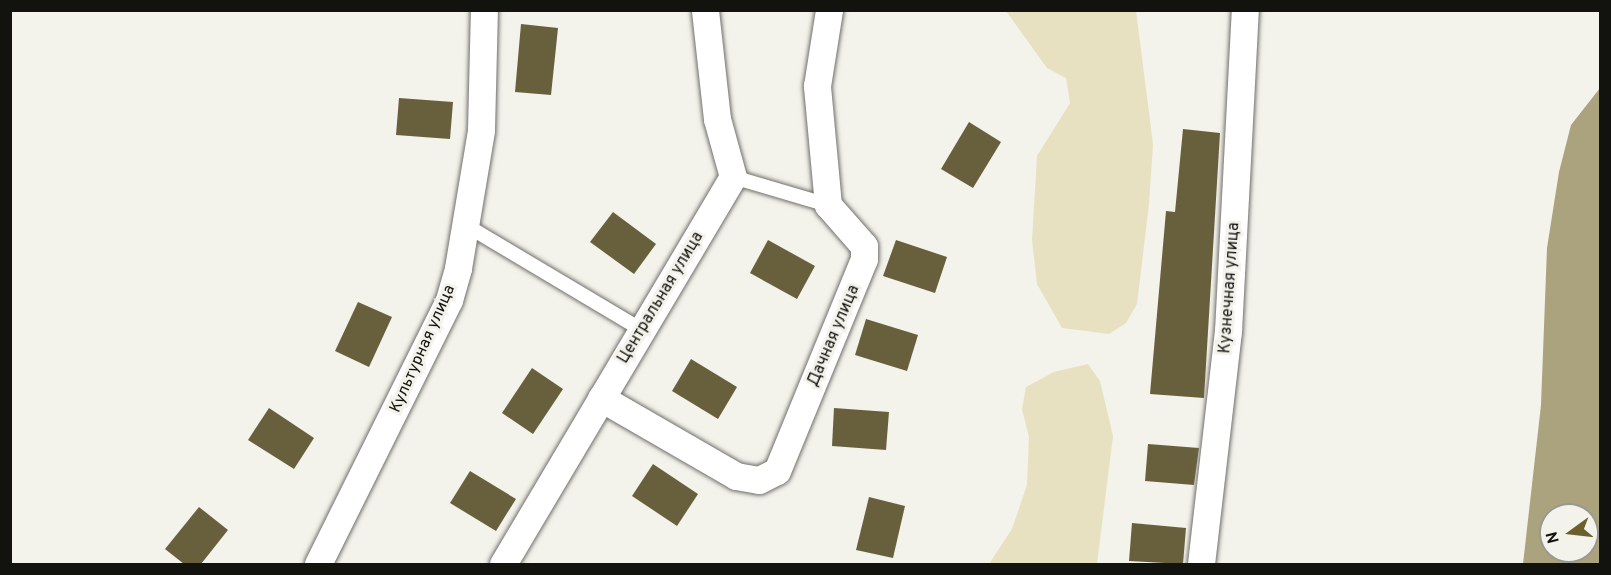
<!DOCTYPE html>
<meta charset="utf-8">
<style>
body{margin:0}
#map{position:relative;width:1611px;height:575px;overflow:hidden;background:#f3f2eb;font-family:Overpass,sans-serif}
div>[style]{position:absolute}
.green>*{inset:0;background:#e8e1c1}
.water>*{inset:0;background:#aba37d}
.building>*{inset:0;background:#68603d}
.roads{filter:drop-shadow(0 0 2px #716f6a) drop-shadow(0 0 2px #716f6a)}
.service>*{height:14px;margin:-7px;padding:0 7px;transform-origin:7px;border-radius:7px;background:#fff}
.minor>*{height:27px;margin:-13.5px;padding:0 13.5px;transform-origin:13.5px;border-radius:13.5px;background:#fff}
span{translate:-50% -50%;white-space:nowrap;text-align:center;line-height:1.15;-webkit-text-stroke:6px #f3f2eb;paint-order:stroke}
.street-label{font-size:16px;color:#12120f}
.frame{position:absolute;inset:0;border:12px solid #12120f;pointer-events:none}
.north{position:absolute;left:1539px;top:503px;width:60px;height:60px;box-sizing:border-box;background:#f3f2eb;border:2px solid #999893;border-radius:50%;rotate:255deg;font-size:16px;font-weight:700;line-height:24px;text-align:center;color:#12120f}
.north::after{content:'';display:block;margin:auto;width:21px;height:27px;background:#6b602d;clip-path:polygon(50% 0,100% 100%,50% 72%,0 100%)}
</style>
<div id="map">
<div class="green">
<i style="clip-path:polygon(1006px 11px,1136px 11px,1153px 144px,1149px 204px,1137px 304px,1126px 323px,1109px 334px,1062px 328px,1037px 284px,1032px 240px,1037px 156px,1070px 103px,1066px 78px,1047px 68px)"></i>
<i style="clip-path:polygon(1088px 364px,1100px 381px,1113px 436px,1097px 564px,989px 564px,1012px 529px,1027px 485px,1029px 437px,1022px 409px,1026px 387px,1054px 372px)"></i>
</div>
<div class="water">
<i style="clip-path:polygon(evenodd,1600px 88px,1600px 564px,1523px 564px,1541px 405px,1547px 248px,1559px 172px,1571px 125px,1600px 88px,1551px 515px,1587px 515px,1587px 551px,1551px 551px,1551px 515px)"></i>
</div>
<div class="building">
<i style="clip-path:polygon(521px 24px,558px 28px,551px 95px,515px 92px)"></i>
<i style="clip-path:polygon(399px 98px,453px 102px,450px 139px,396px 135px)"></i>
<i style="clip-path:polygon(969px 122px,1001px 142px,973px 188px,941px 169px)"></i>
<i style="clip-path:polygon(1183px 129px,1220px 133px,1204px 398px,1150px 394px,1166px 211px,1175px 212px)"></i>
<i style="clip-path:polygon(613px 212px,656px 244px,634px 274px,590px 242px)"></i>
<i style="clip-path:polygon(768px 240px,815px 266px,797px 299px,750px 273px)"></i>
<i style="clip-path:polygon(896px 240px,947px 257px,935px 293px,883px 276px)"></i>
<i style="clip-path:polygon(358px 302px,392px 317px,369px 367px,335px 351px)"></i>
<i style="clip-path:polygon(866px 319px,918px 335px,907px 371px,855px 355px)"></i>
<i style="clip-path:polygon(691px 359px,737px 387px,718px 419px,672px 391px)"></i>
<i style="clip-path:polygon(532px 368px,563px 389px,533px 434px,502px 413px)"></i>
<i style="clip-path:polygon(269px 408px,314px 438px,294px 469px,248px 440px)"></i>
<i style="clip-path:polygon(834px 408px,889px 412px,886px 450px,832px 446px)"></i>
<i style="clip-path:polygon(1148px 444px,1199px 448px,1194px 485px,1145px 481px)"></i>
<i style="clip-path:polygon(653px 464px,698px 494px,677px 526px,632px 496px)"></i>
<i style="clip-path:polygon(470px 471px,516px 499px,496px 531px,450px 503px)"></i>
<i style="clip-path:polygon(869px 497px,905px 506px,893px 558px,856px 550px)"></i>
<i style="clip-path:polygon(199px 507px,228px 530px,201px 564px,184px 564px,165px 549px)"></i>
<i style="clip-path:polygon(1132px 523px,1186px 528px,1183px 564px,1129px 561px)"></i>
</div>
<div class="roads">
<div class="service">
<i style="left:733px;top:177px;width:99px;rotate:16.4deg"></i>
<i style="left:464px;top:224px;width:205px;rotate:30.8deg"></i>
</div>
<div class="minor">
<i style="left:601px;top:398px;width:156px;rotate:30deg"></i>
<i style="left:736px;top:476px;width:23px;rotate:10deg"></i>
<i style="left:759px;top:480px;width:20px;rotate:-27deg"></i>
<i style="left:777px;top:471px;width:229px;rotate:-67.7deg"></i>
<i style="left:864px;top:259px;width:13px;rotate:-90deg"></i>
<i style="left:864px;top:246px;width:55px;rotate:-131.3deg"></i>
<i style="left:828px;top:205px;width:120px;rotate:-95.3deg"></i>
<i style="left:817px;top:86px;width:77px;rotate:-81deg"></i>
<i style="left:318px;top:564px;width:295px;rotate:-63.6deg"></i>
<i style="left:449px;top:300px;width:33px;rotate:-74deg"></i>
<i style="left:458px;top:268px;width:140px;rotate:-80.5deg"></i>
<i style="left:481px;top:130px;width:120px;rotate:-88.6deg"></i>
<i style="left:503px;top:564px;width:450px;rotate:-59.3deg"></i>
<i style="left:733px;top:177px;width:60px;rotate:-105.4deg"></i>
<i style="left:717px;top:119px;width:110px;rotate:-96.3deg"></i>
<i style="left:1201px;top:564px;width:235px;rotate:-83.4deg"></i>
<i style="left:1228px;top:331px;width:321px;rotate:-87deg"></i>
</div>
</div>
<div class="street-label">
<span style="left:1230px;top:288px;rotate:-86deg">Кузнечная улица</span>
<span style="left:661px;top:298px;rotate:-59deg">Центральная улица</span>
<span style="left:834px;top:336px;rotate:-67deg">Дачная улица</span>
<span style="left:423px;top:349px;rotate:-66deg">Культурная улица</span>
</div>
<div class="frame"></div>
<div class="north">N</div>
</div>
